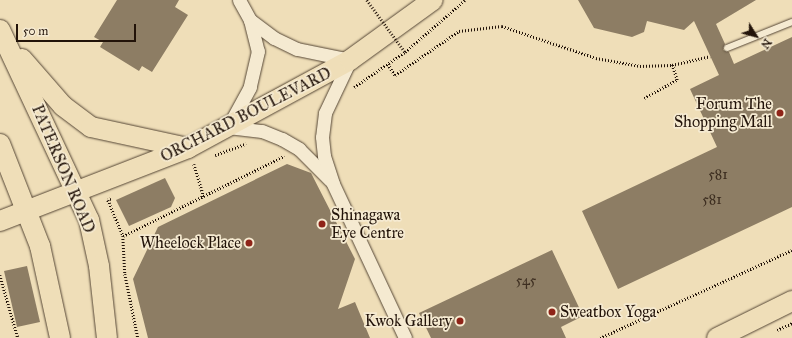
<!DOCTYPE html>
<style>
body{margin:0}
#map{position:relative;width:792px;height:338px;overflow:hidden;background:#efdeb8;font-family:"IM FELL Great Primer",serif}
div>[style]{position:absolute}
.building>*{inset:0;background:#8d7d64}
.path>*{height:2.5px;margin-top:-1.25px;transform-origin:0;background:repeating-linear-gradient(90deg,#221309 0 1px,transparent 0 3px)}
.roads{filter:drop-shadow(0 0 1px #554635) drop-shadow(0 0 1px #554635)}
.lane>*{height:6px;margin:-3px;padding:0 3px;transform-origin:3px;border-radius:3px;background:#f5ead1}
.street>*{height:13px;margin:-6.5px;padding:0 6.5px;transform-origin:6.5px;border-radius:6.5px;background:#f5ead1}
.primary>*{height:20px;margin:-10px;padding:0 10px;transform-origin:10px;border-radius:10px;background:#efdeb8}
.path-bridge>*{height:2.5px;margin-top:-1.25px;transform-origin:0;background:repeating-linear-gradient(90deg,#221309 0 1px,transparent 0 3px)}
.dots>*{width:11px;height:11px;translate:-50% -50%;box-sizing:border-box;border:2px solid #f5ead1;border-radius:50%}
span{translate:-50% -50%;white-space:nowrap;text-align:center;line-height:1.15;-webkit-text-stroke:3.5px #f5ead1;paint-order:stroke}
.number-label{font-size:14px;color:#3d2e20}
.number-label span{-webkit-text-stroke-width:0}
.poi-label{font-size:16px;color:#221309}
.right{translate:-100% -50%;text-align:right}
.left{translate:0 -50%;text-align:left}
.street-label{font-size:16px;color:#221309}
.north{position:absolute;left:736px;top:16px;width:40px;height:40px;-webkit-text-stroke:3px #f5ead1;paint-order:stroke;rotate:127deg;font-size:11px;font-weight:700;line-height:16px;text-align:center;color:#221309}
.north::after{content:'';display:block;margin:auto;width:14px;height:18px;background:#221309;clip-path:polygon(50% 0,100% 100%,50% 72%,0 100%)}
.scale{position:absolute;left:16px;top:24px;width:120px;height:18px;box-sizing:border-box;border:2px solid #221309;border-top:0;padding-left:5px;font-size:12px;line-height:14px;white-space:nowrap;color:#221309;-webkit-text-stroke:3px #f5ead1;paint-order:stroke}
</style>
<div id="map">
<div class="building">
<i style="clip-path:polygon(117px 0,179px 0,175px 7px,188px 15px,152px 72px,142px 66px,139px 71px,100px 47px,103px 42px,94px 37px)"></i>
<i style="clip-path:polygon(578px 0,756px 0,716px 24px,725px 44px,723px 50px,729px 52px,734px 64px,792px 37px,792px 207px,618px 289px,582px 211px,717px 147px,690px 89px,719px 75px,694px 21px,684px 30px,647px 21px,644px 32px,632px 37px,594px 28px)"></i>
<i style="clip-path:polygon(287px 164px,311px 173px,355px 259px,338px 309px,355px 302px,370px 338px,148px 338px,133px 279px,158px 227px)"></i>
<i style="clip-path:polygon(165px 178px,175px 198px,171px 207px,129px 226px,116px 200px)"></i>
<i style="clip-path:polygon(552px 250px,583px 316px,561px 327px,566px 338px,431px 338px,419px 313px)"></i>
<i style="clip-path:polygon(27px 266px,40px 322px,17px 327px,4px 271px)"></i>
</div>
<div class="path">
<i style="left:388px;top:64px;width:13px;rotate:58deg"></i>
<i style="left:395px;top:75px;width:78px;rotate:-34.5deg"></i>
<i style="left:459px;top:31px;width:43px;rotate:-6.6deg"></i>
<i style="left:502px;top:26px;width:99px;rotate:18.8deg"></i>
<i style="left:596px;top:58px;width:45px;rotate:10.3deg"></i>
<i style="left:640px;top:66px;width:32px;rotate:-2deg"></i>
<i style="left:672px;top:65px;width:39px;rotate:-13deg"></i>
<i style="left:354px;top:87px;width:62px;rotate:-34.5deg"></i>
<i style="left:405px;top:52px;width:79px;rotate:-40.9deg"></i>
<i style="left:644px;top:98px;width:38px;rotate:-29deg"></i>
<i style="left:677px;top:80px;width:16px;rotate:-108deg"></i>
<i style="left:215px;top:155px;width:33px;rotate:-20deg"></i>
<i style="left:194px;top:164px;width:34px;rotate:73deg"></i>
<i style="left:111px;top:199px;width:3px;rotate:162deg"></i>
<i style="left:108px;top:200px;width:39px;rotate:67deg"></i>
<i style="left:123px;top:236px;width:38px;rotate:87deg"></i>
<i style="left:125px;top:274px;width:65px;rotate:78.5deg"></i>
<i style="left:123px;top:236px;width:180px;rotate:-26.4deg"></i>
<i style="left:0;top:275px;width:66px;rotate:74.1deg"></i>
<i style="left:777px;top:330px;width:17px;rotate:-25deg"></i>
<i style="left:600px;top:338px;width:211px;rotate:-24.6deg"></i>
</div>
<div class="roads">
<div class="lane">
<i style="left:727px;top:48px;width:70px;rotate:-21.8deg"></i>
</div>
<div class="street">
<i style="left:239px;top:0;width:23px;rotate:61deg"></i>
<i style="left:250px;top:20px;width:32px;rotate:76deg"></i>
<i style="left:258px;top:51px;width:37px;rotate:103deg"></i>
<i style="left:250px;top:87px;width:46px;rotate:118.8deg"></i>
<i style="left:228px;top:127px;width:34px;rotate:7deg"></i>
<i style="left:262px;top:131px;width:22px;rotate:22deg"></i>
<i style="left:282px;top:139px;width:20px;rotate:30deg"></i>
<i style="left:299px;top:149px;width:44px;rotate:45deg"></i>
<i style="left:250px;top:20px;width:30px;rotate:37deg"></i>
<i style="left:274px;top:38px;width:25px;rotate:26deg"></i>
<i style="left:297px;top:49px;width:54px;rotate:11.7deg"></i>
<i style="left:350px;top:60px;width:59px;rotate:115.3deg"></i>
<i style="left:325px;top:113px;width:24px;rotate:97deg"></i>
<i style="left:322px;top:137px;width:19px;rotate:84deg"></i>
<i style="left:324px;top:156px;width:29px;rotate:72deg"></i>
<i style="left:333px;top:184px;width:170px;rotate:64.9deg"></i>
</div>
<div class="primary">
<i style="left:0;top:30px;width:210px;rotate:64.9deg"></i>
<i style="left:89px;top:220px;width:47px;rotate:77.7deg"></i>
<i style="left:99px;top:266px;width:72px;rotate:83.7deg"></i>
<i style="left:22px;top:59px;width:62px;rotate:48.9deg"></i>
<i style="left:63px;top:106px;width:35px;rotate:37deg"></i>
<i style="left:91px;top:127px;width:99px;rotate:12.2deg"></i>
<i style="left:0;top:144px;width:110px;rotate:68.6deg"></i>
<i style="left:40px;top:246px;width:94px;rotate:77.7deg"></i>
<i style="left:0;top:221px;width:202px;rotate:-21.2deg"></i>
<i style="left:188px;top:148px;width:184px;rotate:-28.5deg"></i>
<i style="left:350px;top:60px;width:102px;rotate:-35.9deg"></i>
<i style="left:717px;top:338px;width:84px;rotate:-26.3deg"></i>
</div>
</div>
<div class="path-bridge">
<i style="left:367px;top:0;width:64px;rotate:53.8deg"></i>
</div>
<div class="dots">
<i style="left:780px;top:113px;background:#8f2418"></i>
<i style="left:322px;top:224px;background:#8f2418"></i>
<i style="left:249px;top:243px;background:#8f2418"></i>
<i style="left:552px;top:312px;background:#8f2418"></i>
<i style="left:460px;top:321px;background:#8f2418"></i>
</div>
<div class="number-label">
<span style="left:718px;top:175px">581</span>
<span style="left:712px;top:200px">581</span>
<span style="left:526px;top:281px">545</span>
</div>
<div class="poi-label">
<span class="right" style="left:772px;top:113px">Forum The<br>Shopping Mall</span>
<span class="left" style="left:331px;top:224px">Shinagawa<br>Eye Centre</span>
<span class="right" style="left:241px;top:243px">Wheelock Place</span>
<span class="left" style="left:560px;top:312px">Sweatbox Yoga</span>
<span class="right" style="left:452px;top:321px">Kwok Gallery</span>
</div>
<div class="street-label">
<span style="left:246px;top:115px;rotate:-27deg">ORCHARD BOULEVARD</span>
<span style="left:63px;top:169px;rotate:67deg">PATERSON ROAD</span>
</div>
<div class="north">N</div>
<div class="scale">50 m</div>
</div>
